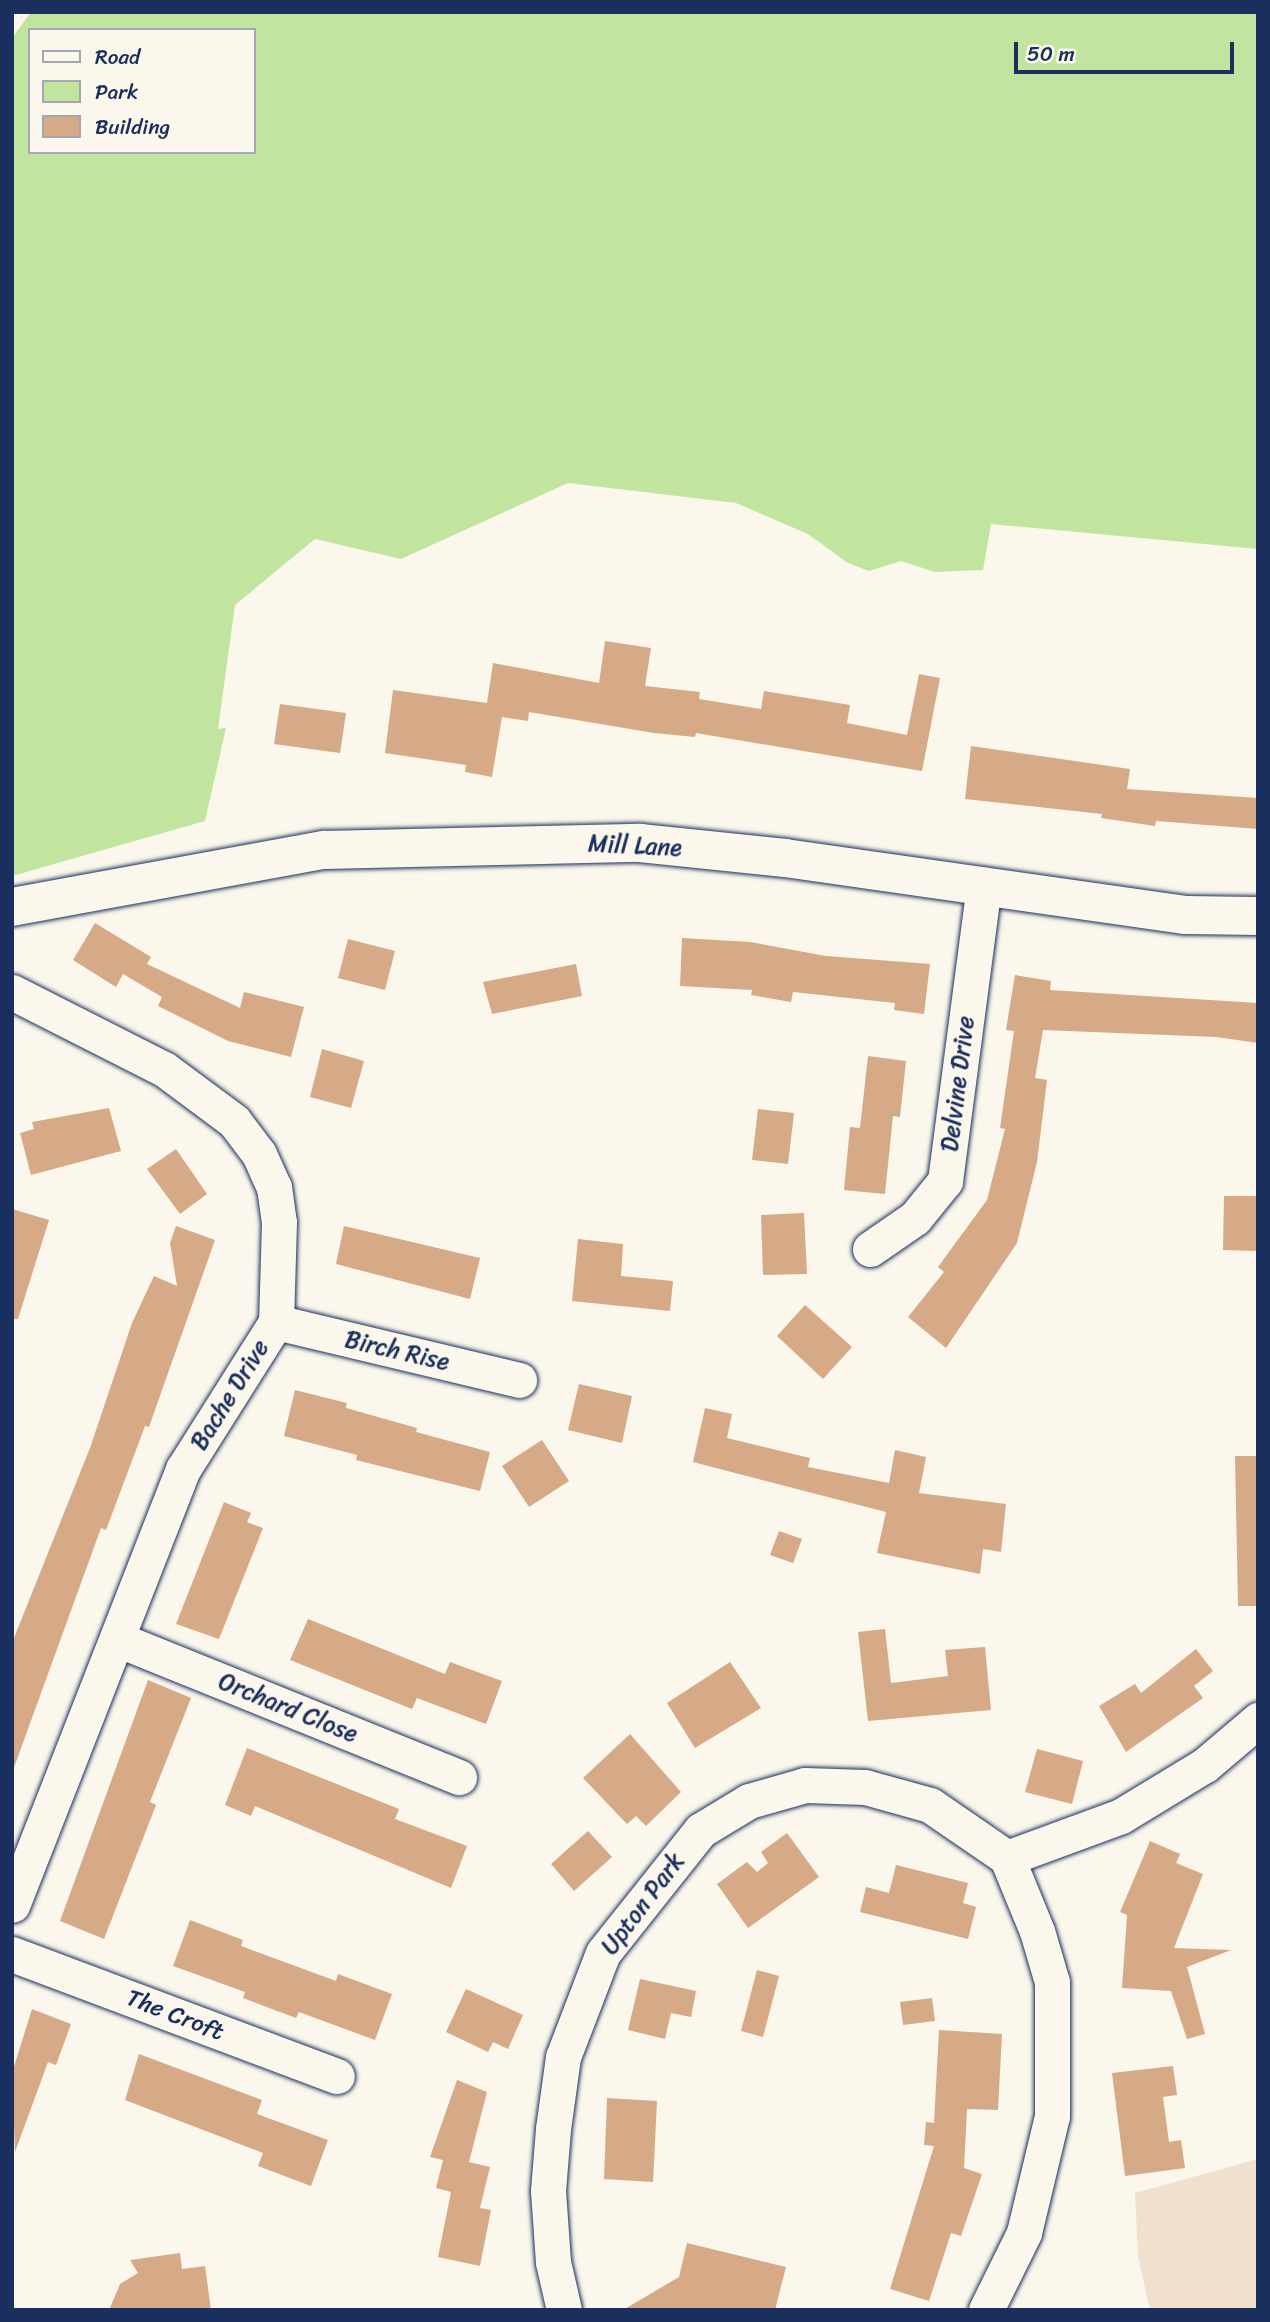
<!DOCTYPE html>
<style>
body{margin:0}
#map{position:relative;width:1270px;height:2322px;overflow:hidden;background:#fbf7ec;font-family:Sriracha,sans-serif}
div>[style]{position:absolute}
.built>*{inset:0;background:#f0e0ce}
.green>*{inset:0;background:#c1e59f}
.building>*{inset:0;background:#d6a987}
.roads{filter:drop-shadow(0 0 2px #1b2f5e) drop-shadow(0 0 2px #1b2f5e)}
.street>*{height:35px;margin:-17.5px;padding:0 17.5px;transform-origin:17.5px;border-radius:17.5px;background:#fbf7ec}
.secondary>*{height:38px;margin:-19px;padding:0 19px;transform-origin:19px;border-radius:19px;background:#fbf7ec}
span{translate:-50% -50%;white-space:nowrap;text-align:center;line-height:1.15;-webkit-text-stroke:5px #fbf7ec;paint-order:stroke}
.street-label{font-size:24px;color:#1b2f5e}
.frame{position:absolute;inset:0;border:14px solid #1b2f5e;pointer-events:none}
.legend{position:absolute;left:28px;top:28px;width:228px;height:126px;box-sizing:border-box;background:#fbf7ec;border:2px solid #a1a7b3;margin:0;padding:9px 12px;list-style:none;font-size:21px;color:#1b2f5e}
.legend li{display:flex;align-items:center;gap:14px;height:35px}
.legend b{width:35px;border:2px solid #a1a7b3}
.scale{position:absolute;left:1014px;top:42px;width:220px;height:32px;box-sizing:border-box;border:4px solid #1b2f5e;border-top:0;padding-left:9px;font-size:21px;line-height:24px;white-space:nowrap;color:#1b2f5e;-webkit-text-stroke:5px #fbf7ec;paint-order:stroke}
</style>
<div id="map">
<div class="built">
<i style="clip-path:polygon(1258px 2159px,1258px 2310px,1150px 2310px,1138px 2256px,1135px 2193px)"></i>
</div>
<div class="green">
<i style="clip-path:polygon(evenodd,31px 12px,1258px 12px,1258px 549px,991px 524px,983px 570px,935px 572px,901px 561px,869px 571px,848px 563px,808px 534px,736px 503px,568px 483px,401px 559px,315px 539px,235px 605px,218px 729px,226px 728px,205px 821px,12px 876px,12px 38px,31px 12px,30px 30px,254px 30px,254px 152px,30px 152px,30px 30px)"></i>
</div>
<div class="building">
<i style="clip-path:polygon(605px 641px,651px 648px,645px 686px,700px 692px,699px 699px,761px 709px,764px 691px,850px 705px,847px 723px,907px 735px,919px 674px,940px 678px,922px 771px,696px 733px,695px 737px,654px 733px,529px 712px,528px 721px,502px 717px,492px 777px,465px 772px,466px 765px,385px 753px,393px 690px,487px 703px,493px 663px,599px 683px)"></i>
<i style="clip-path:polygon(280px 704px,346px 713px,340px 753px,274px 744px)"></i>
<i style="clip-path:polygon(971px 746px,1130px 769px,1127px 789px,1258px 798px,1258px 829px,1156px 821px,1155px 826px,1101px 818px,1102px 814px,965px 799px)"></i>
<i style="clip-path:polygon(95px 923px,151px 957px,147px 964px,240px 1008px,244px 992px,304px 1007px,291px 1057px,228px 1041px,158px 1006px,162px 997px,123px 974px,116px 987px,73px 960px)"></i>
<i style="clip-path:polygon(682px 938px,750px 942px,826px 956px,930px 964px,924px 1014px,894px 1010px,895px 1003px,793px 992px,791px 1002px,751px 995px,752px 990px,680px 986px)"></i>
<i style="clip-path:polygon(348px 939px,395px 951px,385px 990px,338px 978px)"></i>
<i style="clip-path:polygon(576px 964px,582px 996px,492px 1014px,483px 982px)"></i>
<i style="clip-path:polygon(1015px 975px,1051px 981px,1050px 990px,1258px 1003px,1258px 1043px,1216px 1037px,1043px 1030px,1035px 1078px,1047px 1080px,1037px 1162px,1017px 1243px,946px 1348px,908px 1317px,944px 1272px,938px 1267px,987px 1200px,1005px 1129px,1000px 1128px,1014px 1031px,1006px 1030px)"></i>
<i style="clip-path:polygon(322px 1049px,364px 1061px,351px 1108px,310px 1097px)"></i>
<i style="clip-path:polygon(868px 1056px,906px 1061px,900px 1117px,893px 1116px,885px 1194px,844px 1190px,850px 1127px,860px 1128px)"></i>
<i style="clip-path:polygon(109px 1108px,121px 1151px,31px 1175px,20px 1133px,34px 1129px,32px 1122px)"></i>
<i style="clip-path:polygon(758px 1109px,794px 1113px,788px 1164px,752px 1160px)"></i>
<i style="clip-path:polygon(176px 1149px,207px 1194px,180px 1214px,147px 1169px)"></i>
<i style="clip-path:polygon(1224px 1196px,1258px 1196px,1258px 1251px,1223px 1250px)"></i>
<i style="clip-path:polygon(12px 1209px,49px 1220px,18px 1319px,12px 1319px)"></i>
<i style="clip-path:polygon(804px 1213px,807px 1274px,763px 1275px,761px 1215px)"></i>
<i style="clip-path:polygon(176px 1226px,215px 1240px,149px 1427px,145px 1426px,106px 1530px,101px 1528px,12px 1773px,12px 1643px,90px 1448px,132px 1323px,154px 1276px,177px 1286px,170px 1243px)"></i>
<i style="clip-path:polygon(344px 1226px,480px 1258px,470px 1299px,336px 1264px)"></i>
<i style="clip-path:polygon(578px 1239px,623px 1244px,621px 1276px,673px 1281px,670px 1311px,572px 1301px)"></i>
<i style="clip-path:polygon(805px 1305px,852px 1347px,823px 1379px,777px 1336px)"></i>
<i style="clip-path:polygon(579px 1384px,632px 1396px,622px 1443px,568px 1430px)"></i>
<i style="clip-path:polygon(295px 1390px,347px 1403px,346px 1408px,417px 1428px,416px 1432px,490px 1452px,480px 1491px,356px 1460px,357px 1455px,284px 1436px)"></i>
<i style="clip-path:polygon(705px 1408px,732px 1414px,727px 1438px,810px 1458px,808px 1467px,889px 1483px,895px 1450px,926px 1457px,919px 1493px,1006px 1504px,1001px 1552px,983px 1549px,980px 1574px,877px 1553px,886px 1512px,693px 1462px)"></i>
<i style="clip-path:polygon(542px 1440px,569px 1481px,529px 1507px,502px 1466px)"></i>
<i style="clip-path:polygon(1235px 1456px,1258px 1456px,1258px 1606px,1238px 1606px)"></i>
<i style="clip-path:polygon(224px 1502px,251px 1513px,247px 1522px,263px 1528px,219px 1639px,176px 1624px)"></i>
<i style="clip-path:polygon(779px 1531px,802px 1539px,793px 1563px,770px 1555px)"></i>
<i style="clip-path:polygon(308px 1619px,445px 1674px,450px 1662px,502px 1681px,486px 1724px,417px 1698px,412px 1709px,290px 1660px)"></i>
<i style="clip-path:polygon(885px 1629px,891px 1683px,948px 1676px,945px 1650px,985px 1647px,991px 1710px,868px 1721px,858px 1632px)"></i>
<i style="clip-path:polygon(1196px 1649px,1213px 1671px,1194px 1686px,1203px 1698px,1126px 1752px,1099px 1706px,1135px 1684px,1141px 1693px)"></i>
<i style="clip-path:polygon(730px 1662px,761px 1708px,695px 1748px,667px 1703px)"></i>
<i style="clip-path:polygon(148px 1680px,191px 1698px,150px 1802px,156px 1805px,104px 1939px,60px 1921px)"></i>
<i style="clip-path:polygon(630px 1734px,681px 1792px,646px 1826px,636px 1816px,627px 1824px,583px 1778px)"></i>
<i style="clip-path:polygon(247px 1748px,399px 1809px,395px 1819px,467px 1846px,451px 1888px,255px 1806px,251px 1816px,225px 1805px)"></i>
<i style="clip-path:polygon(1037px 1749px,1083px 1761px,1072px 1804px,1025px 1792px)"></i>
<i style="clip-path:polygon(588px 1831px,612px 1857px,574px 1891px,551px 1864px)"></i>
<i style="clip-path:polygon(787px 1833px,819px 1877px,748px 1928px,717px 1884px,747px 1862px,757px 1872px,768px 1863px,761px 1852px)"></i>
<i style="clip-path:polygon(1150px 1841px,1180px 1854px,1176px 1863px,1203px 1874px,1174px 1948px,1231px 1950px,1187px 1967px,1205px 2034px,1187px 2039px,1171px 1991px,1122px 1988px,1127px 1915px,1120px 1912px)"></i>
<i style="clip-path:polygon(896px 1865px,968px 1883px,963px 1903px,976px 1907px,968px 1939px,860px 1912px,866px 1887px,889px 1893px)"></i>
<i style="clip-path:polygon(190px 1920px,243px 1940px,241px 1946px,336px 1981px,338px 1974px,392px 1994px,375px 2040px,299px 2012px,296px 2018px,243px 1998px,245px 1992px,173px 1966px)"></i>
<i style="clip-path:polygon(757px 1970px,779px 1976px,763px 2037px,741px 2031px)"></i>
<i style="clip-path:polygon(640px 1979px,696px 1991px,691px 2017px,671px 2013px,665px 2039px,628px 2030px)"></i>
<i style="clip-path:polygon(466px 1989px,523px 2015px,508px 2049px,493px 2042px,488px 2052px,446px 2032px)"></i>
<i style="clip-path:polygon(932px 1998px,935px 2021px,903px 2025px,900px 2002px)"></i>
<i style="clip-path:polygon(32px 2009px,71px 2024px,56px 2065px,48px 2062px,15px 2152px,12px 2073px)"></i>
<i style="clip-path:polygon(939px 2030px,1002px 2034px,998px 2110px,967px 2109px,964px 2168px,982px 2174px,961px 2236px,951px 2233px,929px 2301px,890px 2289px,934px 2146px,924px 2145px,926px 2122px,934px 2123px)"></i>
<i style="clip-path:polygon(139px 2054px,262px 2100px,257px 2114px,328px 2140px,311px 2186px,258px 2166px,263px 2153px,125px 2100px)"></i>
<i style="clip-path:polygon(1173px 2066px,1177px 2095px,1163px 2097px,1169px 2142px,1181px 2140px,1185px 2168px,1125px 2176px,1112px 2073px)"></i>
<i style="clip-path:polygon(457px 2080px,487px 2092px,469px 2162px,490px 2167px,480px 2208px,491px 2210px,480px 2266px,438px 2257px,451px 2192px,436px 2188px,443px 2160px,430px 2157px)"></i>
<i style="clip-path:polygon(607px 2098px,657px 2101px,653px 2182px,604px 2179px)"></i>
<i style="clip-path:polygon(687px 2243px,786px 2267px,775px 2310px,623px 2310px,679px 2277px)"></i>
<i style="clip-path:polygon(180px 2253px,182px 2269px,205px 2266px,211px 2310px,109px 2310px,120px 2284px,138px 2273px,130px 2260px)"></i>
</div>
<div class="roads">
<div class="street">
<i style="left:12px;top:992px;width:170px;rotate:26.9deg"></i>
<i style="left:164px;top:1069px;width:87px;rotate:36.6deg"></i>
<i style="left:234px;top:1121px;width:41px;rotate:52.9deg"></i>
<i style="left:259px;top:1154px;width:36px;rotate:66deg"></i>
<i style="left:274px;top:1187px;width:35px;rotate:82deg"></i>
<i style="left:279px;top:1222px;width:100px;rotate:91.7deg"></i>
<i style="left:276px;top:1322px;width:174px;rotate:122.3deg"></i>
<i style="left:183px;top:1469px;width:468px;rotate:111.4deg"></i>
<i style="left:870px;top:1249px;width:55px;rotate:-34.6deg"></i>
<i style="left:915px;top:1218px;width:48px;rotate:-51deg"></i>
<i style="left:945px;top:1181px;width:299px;rotate:-82.5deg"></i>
<i style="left:276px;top:1322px;width:250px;rotate:13.4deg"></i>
<i style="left:117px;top:1639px;width:369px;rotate:22deg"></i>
<i style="left:1007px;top:1858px;width:121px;rotate:-20.2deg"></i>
<i style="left:1121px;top:1816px;width:98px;rotate:-31.3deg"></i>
<i style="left:1205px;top:1765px;width:70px;rotate:-40.3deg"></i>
<i style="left:12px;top:1954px;width:347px;rotate:20.6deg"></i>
<i style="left:564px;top:2310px;width:49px;rotate:-102.9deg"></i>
<i style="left:553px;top:2262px;width:71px;rotate:-94deg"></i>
<i style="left:548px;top:2191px;width:62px;rotate:-85.4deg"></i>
<i style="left:553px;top:2129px;width:73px;rotate:-82.1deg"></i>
<i style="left:563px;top:2057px;width:111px;rotate:-69deg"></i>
<i style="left:603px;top:1953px;width:157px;rotate:-51.5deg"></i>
<i style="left:701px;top:1830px;width:56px;rotate:-31.1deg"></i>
<i style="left:749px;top:1801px;width:58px;rotate:-15.9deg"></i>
<i style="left:805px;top:1785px;width:60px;rotate:1.9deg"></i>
<i style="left:865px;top:1787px;width:67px;rotate:15.5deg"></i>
<i style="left:930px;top:1805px;width:93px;rotate:34.5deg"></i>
<i style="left:1007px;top:1858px;width:79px;rotate:67.7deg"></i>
<i style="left:1037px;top:1931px;width:53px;rotate:73.6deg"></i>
<i style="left:1052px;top:1982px;width:134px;rotate:90deg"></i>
<i style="left:1052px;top:2116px;width:120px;rotate:103.5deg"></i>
<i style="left:1024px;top:2233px;width:86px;rotate:116.3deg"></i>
</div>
<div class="secondary">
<i style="left:12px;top:907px;width:317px;rotate:-10.4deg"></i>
<i style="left:324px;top:850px;width:316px;rotate:-1.3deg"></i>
<i style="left:640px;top:843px;width:146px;rotate:5.9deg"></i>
<i style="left:785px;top:858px;width:405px;rotate:8.1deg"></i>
<i style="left:1186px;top:915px;width:72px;rotate:0.8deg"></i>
</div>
</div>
<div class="street-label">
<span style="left:635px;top:846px;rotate:3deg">Mill Lane</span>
<span style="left:958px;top:1084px;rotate:-83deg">Delvine Drive</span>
<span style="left:397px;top:1351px;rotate:13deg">Birch Rise</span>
<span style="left:230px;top:1395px;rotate:-58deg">Bache Drive</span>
<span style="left:288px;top:1708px;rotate:22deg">Orchard Close</span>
<span style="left:643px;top:1904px;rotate:-53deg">Upton Park</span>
<span style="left:175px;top:2015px;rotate:21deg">The Croft</span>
</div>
<div class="frame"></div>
<ul class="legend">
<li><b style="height:9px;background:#fbf7ec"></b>Road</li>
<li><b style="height:19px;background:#c1e59f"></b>Park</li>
<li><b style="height:19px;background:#d6a987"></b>Building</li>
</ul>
<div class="scale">50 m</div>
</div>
